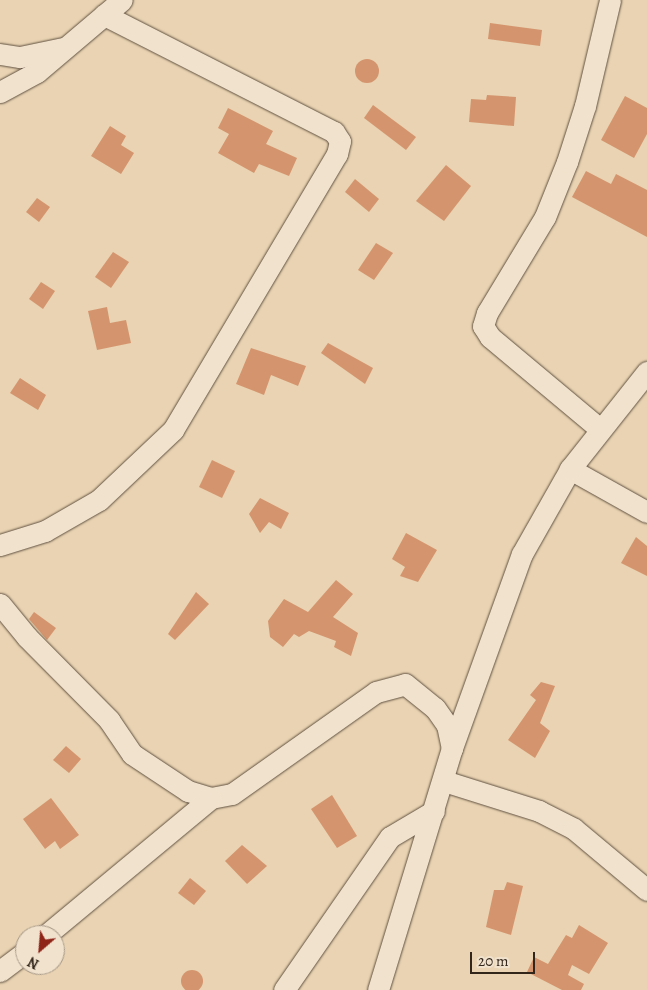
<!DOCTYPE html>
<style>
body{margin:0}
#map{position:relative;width:647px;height:990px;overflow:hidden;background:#e9d3b2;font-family:Alegreya,serif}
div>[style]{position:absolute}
.building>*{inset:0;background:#d4956e}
.round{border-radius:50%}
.roads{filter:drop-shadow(0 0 1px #605141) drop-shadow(0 0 1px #605141)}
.street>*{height:21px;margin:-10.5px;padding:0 10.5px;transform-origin:10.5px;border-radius:10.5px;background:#f1e2cd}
span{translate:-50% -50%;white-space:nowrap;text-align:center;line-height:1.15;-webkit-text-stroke:5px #f1e2cd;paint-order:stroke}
.north{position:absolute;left:15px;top:925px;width:50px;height:50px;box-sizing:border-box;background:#f1e2cd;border:1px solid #a59786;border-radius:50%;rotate:207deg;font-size:14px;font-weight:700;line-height:20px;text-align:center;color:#32261b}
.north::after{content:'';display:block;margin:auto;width:18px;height:22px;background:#8f2418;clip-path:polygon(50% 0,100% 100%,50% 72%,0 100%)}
.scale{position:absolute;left:470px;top:952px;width:65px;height:22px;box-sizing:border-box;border:2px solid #32261b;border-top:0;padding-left:6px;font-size:15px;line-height:18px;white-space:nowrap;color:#32261b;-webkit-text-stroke:4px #f1e2cd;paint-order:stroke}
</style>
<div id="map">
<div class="building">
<i style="clip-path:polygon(490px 23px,542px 30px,540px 46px,488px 39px)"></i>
<i class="round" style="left:355px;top:59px;width:24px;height:24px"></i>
<i style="clip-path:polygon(487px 95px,516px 97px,514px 126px,469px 122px,471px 99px,486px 100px)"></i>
<i style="clip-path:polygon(625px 96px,647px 108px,647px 134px,634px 158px,601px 140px)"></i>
<i style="clip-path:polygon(373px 105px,416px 137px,406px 150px,364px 118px)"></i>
<i style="clip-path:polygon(228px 108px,273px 131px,266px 144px,297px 158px,289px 176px,259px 164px,254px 173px,218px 153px,229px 134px,218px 128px)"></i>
<i style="clip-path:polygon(110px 126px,126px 136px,121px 145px,134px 153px,121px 174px,91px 156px)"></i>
<i style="clip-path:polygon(446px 165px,471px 186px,444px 221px,416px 201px)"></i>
<i style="clip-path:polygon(586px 171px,611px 184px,616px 174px,647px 190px,647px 237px,572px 197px)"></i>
<i style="clip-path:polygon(355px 179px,379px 199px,369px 212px,345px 192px)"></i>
<i style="clip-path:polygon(37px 198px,50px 207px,39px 222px,26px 212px)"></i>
<i style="clip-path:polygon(376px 243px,393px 253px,374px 280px,358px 270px)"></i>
<i style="clip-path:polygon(113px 252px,129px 262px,111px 288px,95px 277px)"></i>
<i style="clip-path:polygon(41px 282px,55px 291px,43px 309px,29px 299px)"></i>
<i style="clip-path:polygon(107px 307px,110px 323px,126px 320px,131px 343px,97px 350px,88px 311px)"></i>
<i style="clip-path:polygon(328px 343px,373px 368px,365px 384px,321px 353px)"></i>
<i style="clip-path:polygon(251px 348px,306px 366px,298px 386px,271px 375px,264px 395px,236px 384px)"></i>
<i style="clip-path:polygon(20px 378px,46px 395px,38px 410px,10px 393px)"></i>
<i style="clip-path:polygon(212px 460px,235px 471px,222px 498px,199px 487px)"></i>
<i style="clip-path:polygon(260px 498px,289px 513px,281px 529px,269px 522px,260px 533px,249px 514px)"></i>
<i style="clip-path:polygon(406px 533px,437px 550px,418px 582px,400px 576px,405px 567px,392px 559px)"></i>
<i style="clip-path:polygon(636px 537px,647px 546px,647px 576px,621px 563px)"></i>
<i style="clip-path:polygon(336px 580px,353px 594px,333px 617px,358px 633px,351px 656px,334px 647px,336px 641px,309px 631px,299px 637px,294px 634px,283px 647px,270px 637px,268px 621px,284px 599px,308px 612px)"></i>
<i style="clip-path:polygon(196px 592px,209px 604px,175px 640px,168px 634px)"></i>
<i style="clip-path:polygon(34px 612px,56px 628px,47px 640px,29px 619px)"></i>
<i style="clip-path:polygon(541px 682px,555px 686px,540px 723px,550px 731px,535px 758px,508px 740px,536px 700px,530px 695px)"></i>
<i style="clip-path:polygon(66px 746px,81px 759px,69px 773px,53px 760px)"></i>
<i style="clip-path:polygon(332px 795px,357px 836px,337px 848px,311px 809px)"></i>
<i style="clip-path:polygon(51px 798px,79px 835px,60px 849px,55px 841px,45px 849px,23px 819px)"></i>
<i style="clip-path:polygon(242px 845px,267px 866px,247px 884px,225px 861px)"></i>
<i style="clip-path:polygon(190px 878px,206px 891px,194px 905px,178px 893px)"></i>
<i style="clip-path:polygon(507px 882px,523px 886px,511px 935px,486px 927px,494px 890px,504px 890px)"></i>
<i style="clip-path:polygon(579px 925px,608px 943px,589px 974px,572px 965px,568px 975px,584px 984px,581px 990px,562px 990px,527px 972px,534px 957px,548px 964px,566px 935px,572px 938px)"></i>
<i class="round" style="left:181px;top:970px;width:22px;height:22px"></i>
</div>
<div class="roads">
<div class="street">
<i style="left:0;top:54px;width:20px;rotate:9deg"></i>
<i style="left:20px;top:57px;width:44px;rotate:-11.8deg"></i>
<i style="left:0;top:92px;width:42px;rotate:-28.4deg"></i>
<i style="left:37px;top:72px;width:111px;rotate:-40.3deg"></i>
<i style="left:600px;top:429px;width:143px;rotate:-140.1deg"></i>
<i style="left:490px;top:337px;width:13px;rotate:-122deg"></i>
<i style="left:483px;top:326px;width:14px;rotate:-73deg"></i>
<i style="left:487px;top:313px;width:112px;rotate:-58.9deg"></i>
<i style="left:545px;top:217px;width:59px;rotate:-68.2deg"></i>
<i style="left:567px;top:162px;width:59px;rotate:-72.2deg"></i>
<i style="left:585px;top:106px;width:109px;rotate:-76.7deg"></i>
<i style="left:570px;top:469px;width:88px;rotate:29.2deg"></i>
<i style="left:0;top:545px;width:47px;rotate:-17.3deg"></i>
<i style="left:45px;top:531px;width:62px;rotate:-29.9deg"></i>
<i style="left:99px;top:500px;width:102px;rotate:-43.4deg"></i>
<i style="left:173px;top:430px;width:321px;rotate:-59.3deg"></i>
<i style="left:337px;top:154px;width:13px;rotate:-77deg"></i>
<i style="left:340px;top:141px;width:11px;rotate:-124deg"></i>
<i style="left:334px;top:132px;width:258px;rotate:-153deg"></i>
<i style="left:0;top:604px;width:43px;rotate:50.7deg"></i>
<i style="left:27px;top:637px;width:117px;rotate:45.3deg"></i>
<i style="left:109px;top:720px;width:41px;rotate:55.9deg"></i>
<i style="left:132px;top:754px;width:67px;rotate:33.5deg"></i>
<i style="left:188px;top:791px;width:24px;rotate:17deg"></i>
<i style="left:211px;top:798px;width:21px;rotate:-11deg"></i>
<i style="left:232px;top:794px;width:176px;rotate:-35.3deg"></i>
<i style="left:376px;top:692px;width:30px;rotate:-15deg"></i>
<i style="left:405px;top:684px;width:38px;rotate:39deg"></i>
<i style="left:435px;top:708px;width:21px;rotate:55deg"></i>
<i style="left:447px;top:725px;width:24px;rotate:78deg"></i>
<i style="left:444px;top:781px;width:100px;rotate:17.5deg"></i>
<i style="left:539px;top:811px;width:39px;rotate:27deg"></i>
<i style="left:574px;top:829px;width:95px;rotate:39.9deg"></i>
<i style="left:46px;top:935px;width:214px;rotate:-39.7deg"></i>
<i style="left:0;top:971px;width:31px;rotate:-37deg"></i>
<i style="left:284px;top:990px;width:186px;rotate:-55.3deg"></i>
<i style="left:390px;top:837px;width:51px;rotate:-30.6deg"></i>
<i style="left:378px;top:990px;width:253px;rotate:-73deg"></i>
<i style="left:452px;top:748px;width:206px;rotate:-70.2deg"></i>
<i style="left:522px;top:554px;width:98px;rotate:-60.5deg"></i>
<i style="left:570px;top:469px;width:124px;rotate:-51.6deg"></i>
</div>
</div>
<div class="north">N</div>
<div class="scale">20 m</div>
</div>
